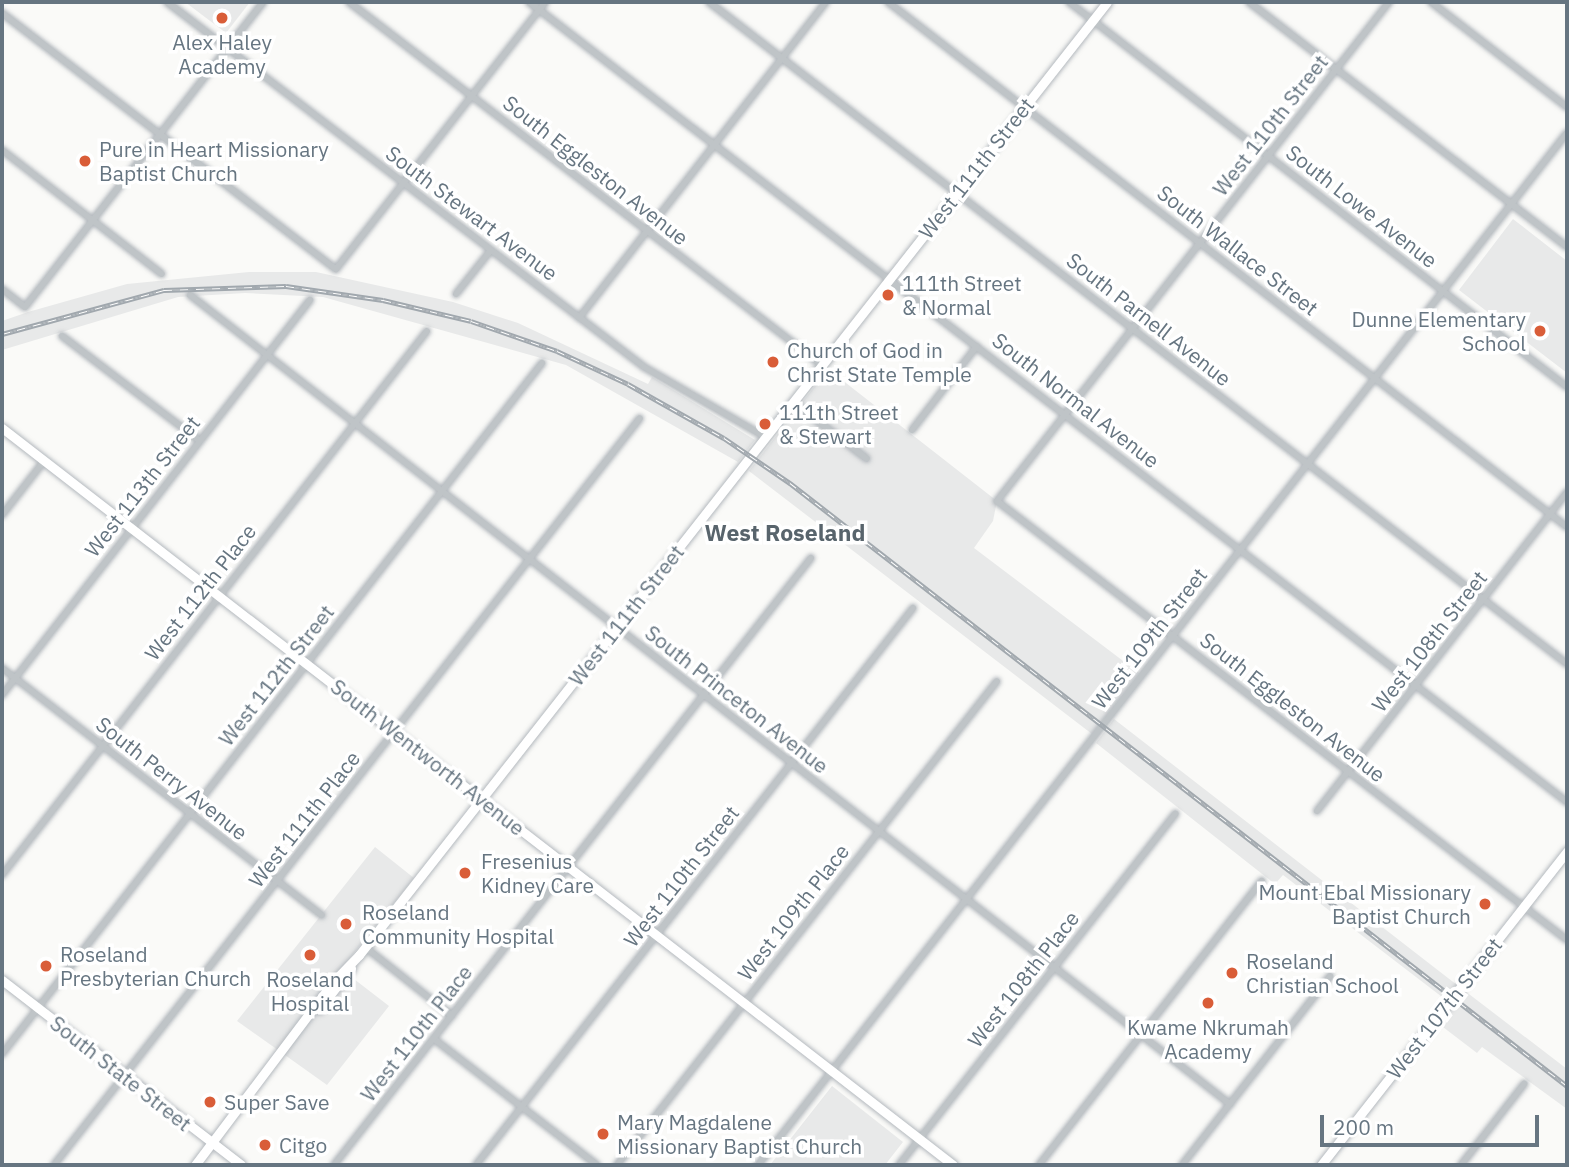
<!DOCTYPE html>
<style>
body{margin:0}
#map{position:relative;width:1569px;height:1167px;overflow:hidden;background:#fafaf8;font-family:"IBM Plex Sans",sans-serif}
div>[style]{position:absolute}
.built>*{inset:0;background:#e8e9e9}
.roads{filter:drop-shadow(0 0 2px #b4b9be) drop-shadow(0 0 2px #b4b9be)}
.street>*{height:6px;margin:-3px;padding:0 3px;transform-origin:3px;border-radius:3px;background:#bfc4c7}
.secondary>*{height:9px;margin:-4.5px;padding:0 4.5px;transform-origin:4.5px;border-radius:4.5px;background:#fff}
.rail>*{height:5px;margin-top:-2.5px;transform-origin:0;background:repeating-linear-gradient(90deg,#fff 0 8px,#a1a8ae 0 16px);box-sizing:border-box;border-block:2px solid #a1a8ae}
.dots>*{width:19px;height:19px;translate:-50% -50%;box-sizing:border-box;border:4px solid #fff;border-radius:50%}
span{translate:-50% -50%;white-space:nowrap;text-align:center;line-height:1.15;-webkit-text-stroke:7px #fff;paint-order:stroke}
.poi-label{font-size:21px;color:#667581}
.left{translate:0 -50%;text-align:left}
.right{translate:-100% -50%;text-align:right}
.street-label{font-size:21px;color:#667581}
.neighbourhood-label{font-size:23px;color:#58646c;font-weight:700}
.frame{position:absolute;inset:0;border:4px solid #667581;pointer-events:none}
.scale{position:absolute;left:1320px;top:1115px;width:219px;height:32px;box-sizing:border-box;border:4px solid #667581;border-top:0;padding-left:9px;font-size:21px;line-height:24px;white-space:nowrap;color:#667581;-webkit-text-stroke:5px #fff;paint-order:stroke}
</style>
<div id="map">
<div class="built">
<i style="clip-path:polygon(185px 2px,250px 2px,226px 33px)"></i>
<i style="clip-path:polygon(1513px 219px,1567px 261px,1567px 373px,1459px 290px)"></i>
<i style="clip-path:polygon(249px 272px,316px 272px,453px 302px,518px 323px,648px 384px,652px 377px,755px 440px,738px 462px,566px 365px,323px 297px,245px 293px,178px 297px,2px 350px,2px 321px,28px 312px,127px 284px)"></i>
<i style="clip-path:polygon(828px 369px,997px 501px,993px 521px,974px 548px,1139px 673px,1092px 734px,749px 471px)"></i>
<i style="clip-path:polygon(1114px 719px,1457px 985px,1446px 1000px,1283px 875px,1275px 884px,1096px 743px)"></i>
<i style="clip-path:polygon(375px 847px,414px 878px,341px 969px,389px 1006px,327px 1085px,237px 1021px)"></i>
<i style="clip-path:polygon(1465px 991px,1567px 1069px,1567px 1109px,1482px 1047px,1477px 1053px,1439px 1024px)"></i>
<i style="clip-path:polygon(832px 1086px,903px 1142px,885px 1165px,770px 1165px)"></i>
</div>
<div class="roads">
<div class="street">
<i style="left:167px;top:2px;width:601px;rotate:37.42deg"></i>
<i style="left:644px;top:367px;width:140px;rotate:30deg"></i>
<i style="left:349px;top:2px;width:596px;rotate:37.5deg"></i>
<i style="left:529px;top:2px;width:1311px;rotate:37.62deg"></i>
<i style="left:709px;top:2px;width:1084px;rotate:37.65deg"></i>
<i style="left:888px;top:2px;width:858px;rotate:37.71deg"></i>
<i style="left:1069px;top:2px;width:629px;rotate:37.71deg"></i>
<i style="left:1249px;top:2px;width:401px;rotate:37.6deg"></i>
<i style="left:1389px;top:2px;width:635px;rotate:128.15deg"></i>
<i style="left:997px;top:501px;width:719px;rotate:37.6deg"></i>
<i style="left:1431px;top:2px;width:172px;rotate:37.7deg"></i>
<i style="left:2px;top:13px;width:421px;rotate:37.5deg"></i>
<i style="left:336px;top:269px;width:339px;rotate:-51.9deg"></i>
<i style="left:2px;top:150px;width:202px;rotate:37.8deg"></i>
<i style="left:2px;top:289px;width:29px;rotate:38deg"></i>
<i style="left:25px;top:307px;width:387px;rotate:-52deg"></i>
<i style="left:456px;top:294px;width:56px;rotate:-51.5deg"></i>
<i style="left:190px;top:295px;width:1318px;rotate:37.88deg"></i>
<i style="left:579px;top:318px;width:401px;rotate:-52deg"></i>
<i style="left:62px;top:336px;width:173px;rotate:37.3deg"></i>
<i style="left:793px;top:402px;width:93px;rotate:37.6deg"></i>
<i style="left:912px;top:430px;width:106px;rotate:-52.3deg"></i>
<i style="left:2px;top:515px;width:68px;rotate:-52.1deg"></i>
<i style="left:2px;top:668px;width:404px;rotate:37.7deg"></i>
<i style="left:2px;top:695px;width:501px;rotate:-52.05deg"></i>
<i style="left:1317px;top:811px;width:405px;rotate:-51.9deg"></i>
<i style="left:2px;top:875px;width:690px;rotate:-52deg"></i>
<i style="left:365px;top:947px;width:111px;rotate:38.4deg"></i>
<i style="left:434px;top:1039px;width:206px;rotate:37.7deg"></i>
<i style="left:2px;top:1054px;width:877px;rotate:-51.99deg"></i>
<i style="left:54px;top:1165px;width:949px;rotate:-51.89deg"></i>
<i style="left:334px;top:1165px;width:772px;rotate:-51.84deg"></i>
<i style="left:476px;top:1165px;width:708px;rotate:-51.88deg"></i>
<i style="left:617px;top:1165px;width:615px;rotate:-51.86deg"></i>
<i style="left:758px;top:1165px;width:1311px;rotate:-51.91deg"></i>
<i style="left:899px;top:1165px;width:447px;rotate:-51.8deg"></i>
<i style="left:1039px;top:1165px;width:361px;rotate:-51.9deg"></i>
<i style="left:1182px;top:1165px;width:240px;rotate:-51.9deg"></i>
<i style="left:1461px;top:1165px;width:103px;rotate:-52.1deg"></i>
</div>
<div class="secondary">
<i style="left:2px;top:428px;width:1203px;rotate:37.77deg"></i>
<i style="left:2px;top:980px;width:302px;rotate:37.7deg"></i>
<i style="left:319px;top:1009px;width:52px;rotate:-52deg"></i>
<i style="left:195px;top:1165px;width:228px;rotate:-53deg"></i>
<i style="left:332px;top:983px;width:39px;rotate:-46deg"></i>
<i style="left:359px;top:955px;width:1211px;rotate:-51.87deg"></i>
<i style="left:1321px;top:1165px;width:399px;rotate:-51.9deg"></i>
</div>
</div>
<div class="rail">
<i style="left:2px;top:334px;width:168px;rotate:-15.2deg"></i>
<i style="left:164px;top:290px;width:122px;rotate:-1.9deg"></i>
<i style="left:286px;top:286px;width:98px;rotate:8.2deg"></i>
<i style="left:383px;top:300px;width:90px;rotate:13.4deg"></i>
<i style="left:471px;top:321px;width:91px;rotate:19.2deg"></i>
<i style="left:557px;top:351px;width:78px;rotate:24.9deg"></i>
<i style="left:628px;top:384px;width:110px;rotate:29.4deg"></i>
<i style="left:724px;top:438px;width:80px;rotate:34.3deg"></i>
<i style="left:790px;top:483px;width:984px;rotate:37.81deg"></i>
</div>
<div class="dots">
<i style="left:222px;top:18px;background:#d95d38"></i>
<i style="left:85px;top:161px;background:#d95d38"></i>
<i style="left:888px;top:295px;background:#d95d38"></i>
<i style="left:1540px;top:331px;background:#d95d38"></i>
<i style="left:773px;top:362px;background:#d95d38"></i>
<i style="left:765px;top:424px;background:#d95d38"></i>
<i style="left:465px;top:873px;background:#d95d38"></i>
<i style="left:1485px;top:904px;background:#d95d38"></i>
<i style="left:346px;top:924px;background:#d95d38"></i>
<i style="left:310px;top:955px;background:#d95d38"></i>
<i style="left:46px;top:966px;background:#d95d38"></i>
<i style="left:1232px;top:973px;background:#d95d38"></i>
<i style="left:1208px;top:1003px;background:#d95d38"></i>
<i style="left:210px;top:1102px;background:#d95d38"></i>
<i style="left:603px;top:1134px;background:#d95d38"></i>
<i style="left:265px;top:1145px;background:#d95d38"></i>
</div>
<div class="poi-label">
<span style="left:222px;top:54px">Alex Haley<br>Academy</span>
<span class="left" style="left:99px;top:161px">Pure in Heart Missionary<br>Baptist Church</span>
<span class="left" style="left:902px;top:295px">111th Street<br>&amp; Normal</span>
<span class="right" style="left:1526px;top:331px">Dunne Elementary<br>School</span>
<span class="left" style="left:787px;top:362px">Church of God in<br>Christ State Temple</span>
<span class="left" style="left:779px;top:424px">111th Street<br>&amp; Stewart</span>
<span class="left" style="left:481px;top:873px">Fresenius<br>Kidney Care</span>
<span class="right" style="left:1471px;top:904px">Mount Ebal Missionary<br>Baptist Church</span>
<span class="left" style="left:362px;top:924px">Roseland<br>Community Hospital</span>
<span class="left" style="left:60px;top:966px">Roseland<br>Presbyterian Church</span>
<span class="left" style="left:1246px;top:973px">Roseland<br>Christian School</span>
<span style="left:310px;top:991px">Roseland<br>Hospital</span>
<span style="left:1208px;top:1039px">Kwame Nkrumah<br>Academy</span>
<span class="left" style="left:224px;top:1102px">Super Save</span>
<span class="left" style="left:617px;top:1134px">Mary Magdalene<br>Missionary Baptist Church</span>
<span class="left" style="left:279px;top:1145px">Citgo</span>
</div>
<div class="street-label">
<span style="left:1270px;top:125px;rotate:-52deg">West 110th Street</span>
<span style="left:976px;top:168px;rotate:-52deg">West 111th Street</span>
<span style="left:596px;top:170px;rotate:38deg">South Eggleston Avenue</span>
<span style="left:1362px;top:206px;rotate:38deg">South Lowe Avenue</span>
<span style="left:472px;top:213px;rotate:37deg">South Stewart Avenue</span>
<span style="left:1238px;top:250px;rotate:38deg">South Wallace Street</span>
<span style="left:1149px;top:319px;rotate:38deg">South Parnell Avenue</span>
<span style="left:1076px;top:400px;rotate:38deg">South Normal Avenue</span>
<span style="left:142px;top:486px;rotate:-52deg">West 113th Street</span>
<span style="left:200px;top:592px;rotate:-52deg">West 112th Place</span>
<span style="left:626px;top:615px;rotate:-52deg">West 111th Street</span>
<span style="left:1149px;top:638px;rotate:-52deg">West 109th Street</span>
<span style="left:1429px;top:641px;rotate:-52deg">West 108th Street</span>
<span style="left:276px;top:675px;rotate:-52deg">West 112th Street</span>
<span style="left:737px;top:699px;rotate:38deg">South Princeton Avenue</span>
<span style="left:1293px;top:707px;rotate:38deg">South Eggleston Avenue</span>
<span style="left:428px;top:757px;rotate:38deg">South Wentworth Avenue</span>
<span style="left:172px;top:778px;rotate:38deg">South Perry Avenue</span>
<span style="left:304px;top:819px;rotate:-52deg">West 111th Place</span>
<span style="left:681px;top:876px;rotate:-52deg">West 110th Street</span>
<span style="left:793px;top:912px;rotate:-52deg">West 109th Place</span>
<span style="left:1023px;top:979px;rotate:-52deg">West 108th Place</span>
<span style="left:1444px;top:1008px;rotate:-52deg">West 107th Street</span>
<span style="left:416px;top:1033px;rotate:-52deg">West 110th Place</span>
<span style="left:121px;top:1073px;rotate:38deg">South State Street</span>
</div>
<div class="neighbourhood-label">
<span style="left:785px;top:532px">West Roseland</span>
</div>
<div class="frame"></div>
<div class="scale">200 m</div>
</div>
